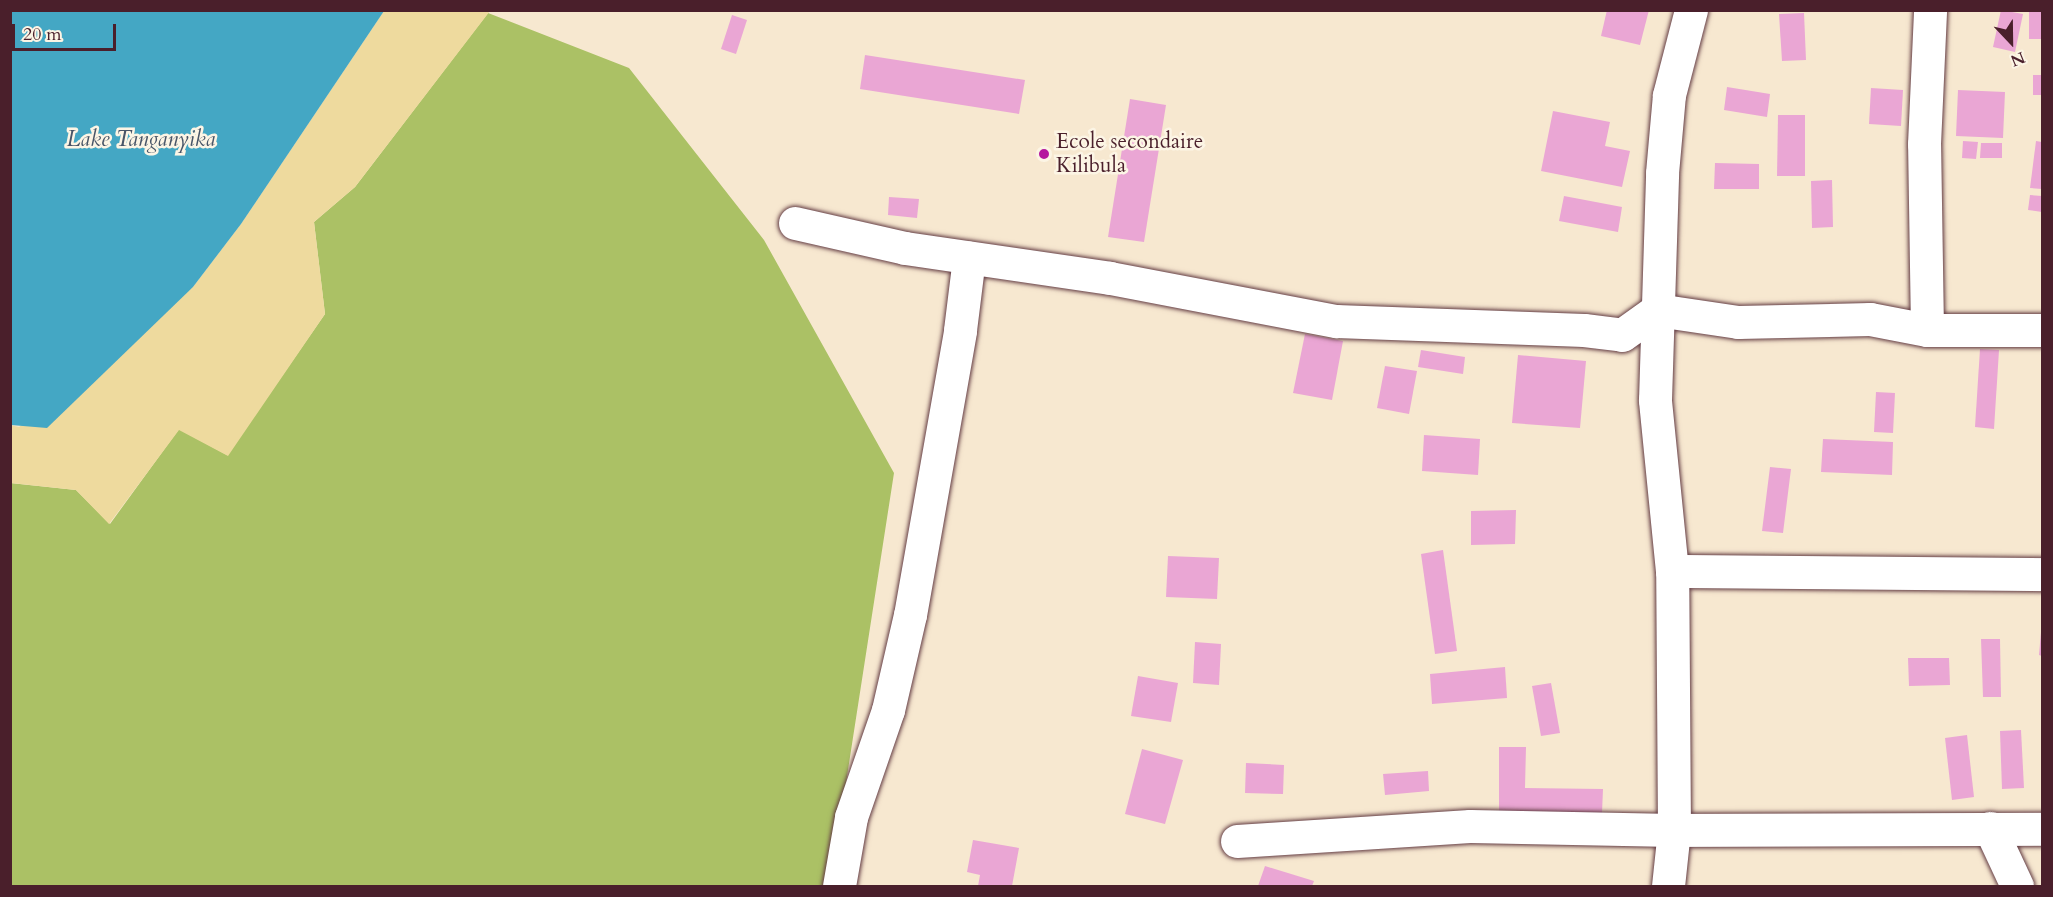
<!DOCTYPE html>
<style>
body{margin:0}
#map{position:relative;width:2053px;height:897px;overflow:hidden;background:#f7e8d0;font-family:Cardo,serif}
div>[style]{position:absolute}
.green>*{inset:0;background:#abc165}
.sand>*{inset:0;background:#eeda9e}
.water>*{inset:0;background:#44a7c4}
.building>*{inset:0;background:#eaa6d4}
.roads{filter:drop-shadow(0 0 2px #643d44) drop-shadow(0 0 2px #643d44)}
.minor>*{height:33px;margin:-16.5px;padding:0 16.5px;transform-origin:16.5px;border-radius:16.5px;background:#fff}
.dots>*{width:16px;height:16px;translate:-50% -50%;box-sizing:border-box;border:3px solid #fcf5e5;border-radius:50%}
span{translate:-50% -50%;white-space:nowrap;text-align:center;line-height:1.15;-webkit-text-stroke:5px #fcf5e5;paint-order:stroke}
.poi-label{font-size:21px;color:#4a1f2b}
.left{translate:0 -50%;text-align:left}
.water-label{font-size:22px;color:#485568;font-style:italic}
.frame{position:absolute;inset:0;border:12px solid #4a1f2b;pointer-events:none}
.north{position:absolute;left:1981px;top:12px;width:60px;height:60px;-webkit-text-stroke:4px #fcf5e5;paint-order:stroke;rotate:158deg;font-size:16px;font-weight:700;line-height:24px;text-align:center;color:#4a1f2b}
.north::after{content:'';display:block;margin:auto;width:21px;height:27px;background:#4a1f2b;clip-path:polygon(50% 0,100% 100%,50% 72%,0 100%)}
.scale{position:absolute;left:12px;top:24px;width:104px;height:27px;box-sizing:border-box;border:3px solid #4a1f2b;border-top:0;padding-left:8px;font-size:18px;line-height:21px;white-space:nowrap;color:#4a1f2b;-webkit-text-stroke:4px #fcf5e5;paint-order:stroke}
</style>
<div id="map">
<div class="green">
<i style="clip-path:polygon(488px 13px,629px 68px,764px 240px,894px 473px,830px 886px,11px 886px,10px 483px,76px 490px,110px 524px,179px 429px,227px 455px,325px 314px,314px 222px,355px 187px)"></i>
</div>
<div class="sand">
<i style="clip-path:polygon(384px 11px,490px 11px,355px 187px,314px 222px,325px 314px,228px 456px,179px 430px,109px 524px,76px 490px,11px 483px,10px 425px,19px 427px,193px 287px,241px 224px)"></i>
</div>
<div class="water">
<i style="clip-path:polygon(10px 11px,384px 11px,241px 224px,193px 287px,47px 428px,11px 425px)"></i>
</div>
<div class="building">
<i style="clip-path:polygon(1607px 10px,1649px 10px,1640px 45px,1601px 36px)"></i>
<i style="clip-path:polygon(2001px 10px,2023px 14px,2015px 52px,1993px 47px)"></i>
<i style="clip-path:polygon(2029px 10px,2042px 10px,2042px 39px,2029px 39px)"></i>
<i style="clip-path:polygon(1804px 13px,1806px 60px,1782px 61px,1779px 14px)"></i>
<i style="clip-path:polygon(732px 15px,747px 20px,736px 54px,721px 49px)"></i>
<i style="clip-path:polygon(865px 55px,1025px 80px,1019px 114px,860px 89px)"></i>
<i style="clip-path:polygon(2033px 75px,2042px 75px,2042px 95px,2033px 95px)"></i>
<i style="clip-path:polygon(1727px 87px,1770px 94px,1767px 117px,1724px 110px)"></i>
<i style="clip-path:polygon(1871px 88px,1903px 90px,1901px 126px,1869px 124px)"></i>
<i style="clip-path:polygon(1958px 90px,2005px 92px,2003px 138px,1956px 136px)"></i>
<i style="clip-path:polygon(1130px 99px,1166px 105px,1144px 242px,1108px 237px)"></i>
<i style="clip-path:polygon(1553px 111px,1610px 122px,1605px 146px,1630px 151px,1622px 187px,1541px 171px)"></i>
<i style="clip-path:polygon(1778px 115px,1805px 115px,1805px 176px,1777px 176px)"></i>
<i style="clip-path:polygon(1963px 141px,1978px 142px,1976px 159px,1962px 158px)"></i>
<i style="clip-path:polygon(2036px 141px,2042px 142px,2042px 189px,2030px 188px)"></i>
<i style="clip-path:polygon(1981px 143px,2002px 143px,2002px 158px,1980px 158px)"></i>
<i style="clip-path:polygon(1715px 163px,1759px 164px,1759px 189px,1714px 189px)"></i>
<i style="clip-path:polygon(1832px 180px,1833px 227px,1812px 228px,1811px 181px)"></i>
<i style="clip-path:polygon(2030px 195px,2042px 196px,2042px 212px,2028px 210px)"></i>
<i style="clip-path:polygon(1564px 196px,1622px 207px,1618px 232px,1559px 221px)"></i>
<i style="clip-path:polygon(889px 197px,919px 199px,917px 218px,888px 215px)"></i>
<i style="clip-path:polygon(1305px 334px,1343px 341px,1332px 400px,1293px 393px)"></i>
<i style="clip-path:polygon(1980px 349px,1999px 350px,1994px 429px,1975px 427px)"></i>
<i style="clip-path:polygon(1421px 350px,1465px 357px,1463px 374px,1418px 367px)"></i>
<i style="clip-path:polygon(1518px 355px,1586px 361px,1580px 428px,1512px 423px)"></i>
<i style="clip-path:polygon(1385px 366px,1417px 371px,1409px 414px,1377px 408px)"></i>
<i style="clip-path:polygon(1876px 392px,1895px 393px,1893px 433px,1874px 432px)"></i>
<i style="clip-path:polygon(1424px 435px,1480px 439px,1478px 475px,1422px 471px)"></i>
<i style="clip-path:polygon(1823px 439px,1893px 442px,1892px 475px,1821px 472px)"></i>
<i style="clip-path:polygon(1770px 467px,1791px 469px,1783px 533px,1762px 531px)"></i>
<i style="clip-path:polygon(1516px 510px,1515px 544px,1471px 545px,1471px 511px)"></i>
<i style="clip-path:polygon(1443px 550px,1457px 651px,1435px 654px,1421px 554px)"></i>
<i style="clip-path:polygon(1168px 556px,1219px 558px,1217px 599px,1166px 597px)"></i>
<i style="clip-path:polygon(2041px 632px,2042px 632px,2042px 656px,2039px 655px)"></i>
<i style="clip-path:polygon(1981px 639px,2000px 639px,2001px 697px,1983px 697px)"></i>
<i style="clip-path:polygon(1195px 642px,1221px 644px,1219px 685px,1193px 683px)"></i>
<i style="clip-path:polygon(1908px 658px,1949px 658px,1950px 685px,1909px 686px)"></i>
<i style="clip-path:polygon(1505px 667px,1507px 698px,1432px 704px,1430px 674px)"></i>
<i style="clip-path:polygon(1138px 676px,1178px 683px,1171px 722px,1131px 716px)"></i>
<i style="clip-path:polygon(1551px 683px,1560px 733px,1541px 736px,1532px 686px)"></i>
<i style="clip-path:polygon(2021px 730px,2024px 788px,2002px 789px,2000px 731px)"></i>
<i style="clip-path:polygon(1967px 735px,1974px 797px,1952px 800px,1945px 738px)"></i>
<i style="clip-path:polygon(1499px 747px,1526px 747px,1525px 788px,1603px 789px,1602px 813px,1499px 812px)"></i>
<i style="clip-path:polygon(1142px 749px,1183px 760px,1165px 824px,1125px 814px)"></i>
<i style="clip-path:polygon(1246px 763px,1284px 765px,1283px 794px,1245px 793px)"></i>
<i style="clip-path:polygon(1428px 771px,1429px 791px,1385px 795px,1383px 774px)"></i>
<i style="clip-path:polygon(973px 840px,1019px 848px,1012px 886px,978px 886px,980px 875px,967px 872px)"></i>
<i style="clip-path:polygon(1265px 866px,1314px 881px,1312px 886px,1258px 886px)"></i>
</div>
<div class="roads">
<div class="minor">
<i style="left:795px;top:223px;width:113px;rotate:12.8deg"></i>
<i style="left:905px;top:248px;width:207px;rotate:8.3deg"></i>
<i style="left:1110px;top:278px;width:230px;rotate:10.8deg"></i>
<i style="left:1336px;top:321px;width:248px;rotate:2.1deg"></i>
<i style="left:1584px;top:330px;width:38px;rotate:7deg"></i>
<i style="left:1622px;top:335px;width:43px;rotate:-35.5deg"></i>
<i style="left:1657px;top:310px;width:82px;rotate:8.4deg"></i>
<i style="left:1738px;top:322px;width:132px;rotate:-1.3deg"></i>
<i style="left:1870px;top:319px;width:58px;rotate:10.9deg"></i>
<i style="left:1927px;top:330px;width:115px"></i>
<i style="left:1927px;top:330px;width:186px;rotate:-90.9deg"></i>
<i style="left:1924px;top:144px;width:134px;rotate:-87.4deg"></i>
<i style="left:1672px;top:571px;width:370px;rotate:0.5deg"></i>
<i style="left:1990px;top:828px;width:64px;rotate:65deg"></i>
<i style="left:1237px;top:841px;width:233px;rotate:-3.7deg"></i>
<i style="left:1470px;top:826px;width:204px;rotate:1.1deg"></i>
<i style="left:1674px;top:830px;width:259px;rotate:-90.4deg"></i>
<i style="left:1672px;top:571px;width:172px;rotate:-95.7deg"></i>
<i style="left:1655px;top:400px;width:227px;rotate:-88.2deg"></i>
<i style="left:1662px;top:173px;width:78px;rotate:-84.9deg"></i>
<i style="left:1669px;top:95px;width:88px;rotate:-75.5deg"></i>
<i style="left:839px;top:886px;width:70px;rotate:-80.1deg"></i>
<i style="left:851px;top:817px;width:113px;rotate:-70.9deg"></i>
<i style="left:888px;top:710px;width:98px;rotate:-77deg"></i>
<i style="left:910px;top:615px;width:289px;rotate:-80deg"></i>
<i style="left:960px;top:330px;width:73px;rotate:-82.9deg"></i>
<i style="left:1668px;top:886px;width:56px;rotate:-83.9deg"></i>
<i style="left:1674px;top:830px;width:368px;rotate:-0.2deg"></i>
</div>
</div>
<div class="dots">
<i style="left:1044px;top:154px;background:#b5179e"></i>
</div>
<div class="poi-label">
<span class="left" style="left:1056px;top:154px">Ecole secondaire<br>Kilibula</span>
</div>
<div class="water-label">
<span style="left:141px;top:140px">Lake Tanganyika</span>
</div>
<div class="frame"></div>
<div class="north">N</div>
<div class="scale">20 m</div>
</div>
